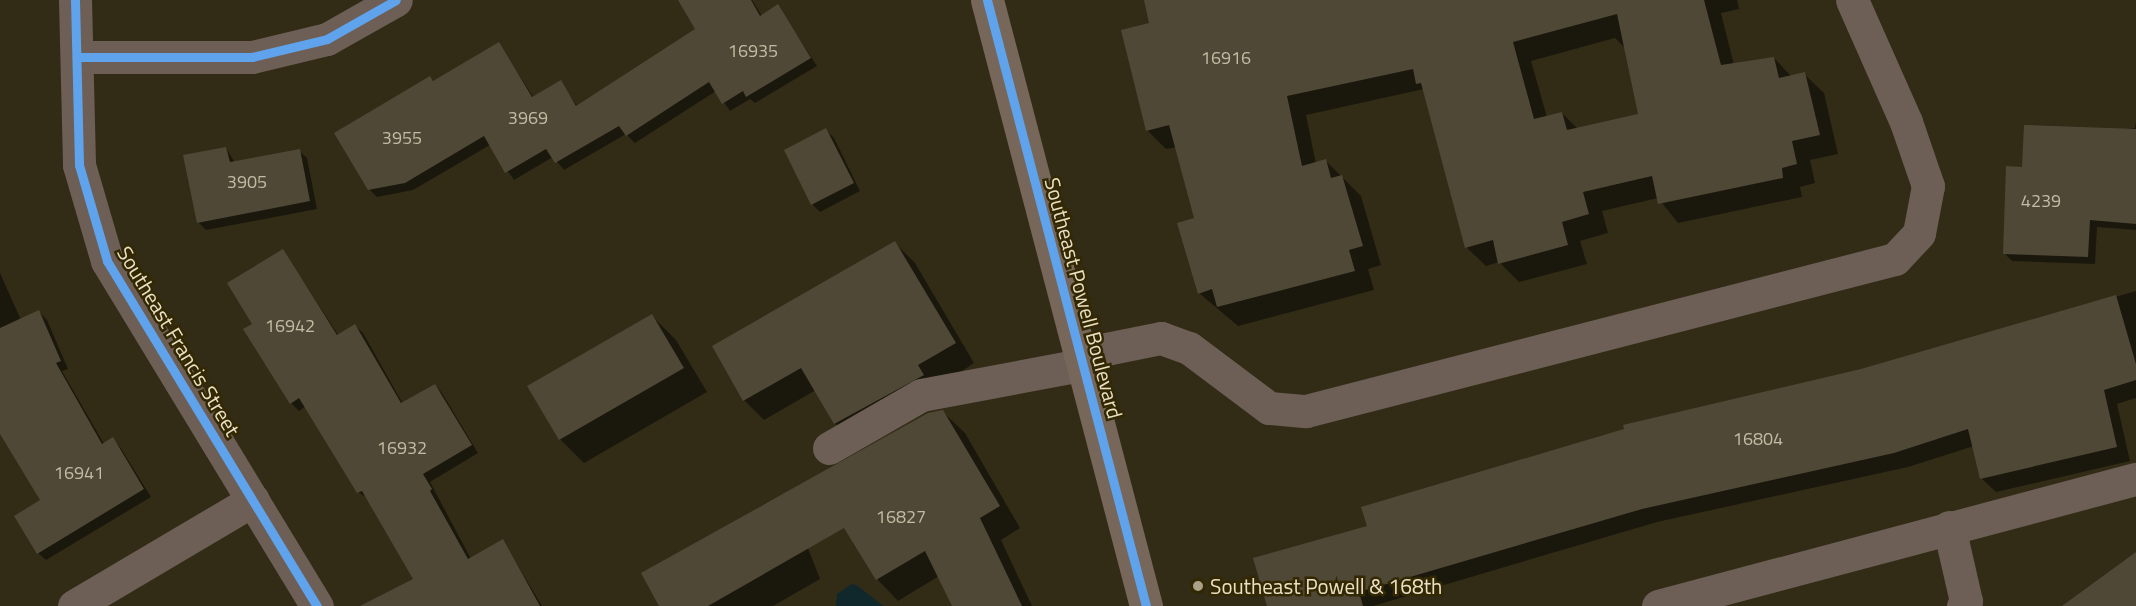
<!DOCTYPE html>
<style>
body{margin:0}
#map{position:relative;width:2136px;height:606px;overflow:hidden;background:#322c17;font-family:"Titillium Web",sans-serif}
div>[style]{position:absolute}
.water>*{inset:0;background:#10282c}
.shadow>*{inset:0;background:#0007}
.building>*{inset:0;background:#504836}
.minor>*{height:33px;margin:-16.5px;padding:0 16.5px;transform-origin:16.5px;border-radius:16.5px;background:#6d5f56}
.major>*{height:33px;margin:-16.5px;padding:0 16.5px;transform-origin:16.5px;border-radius:16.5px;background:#77665a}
.cycleway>*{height:9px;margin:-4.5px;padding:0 4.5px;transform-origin:4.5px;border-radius:4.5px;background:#60a3ed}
.dots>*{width:16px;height:16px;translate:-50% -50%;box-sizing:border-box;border:3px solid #332801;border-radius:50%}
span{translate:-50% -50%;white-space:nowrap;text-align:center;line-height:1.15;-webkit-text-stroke:5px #332801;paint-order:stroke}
.number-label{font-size:18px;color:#c3bba3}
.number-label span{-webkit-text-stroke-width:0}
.street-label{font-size:21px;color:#e9e1c7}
.poi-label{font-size:21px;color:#e9e1c7}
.left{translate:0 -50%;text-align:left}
</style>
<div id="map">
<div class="water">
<i style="clip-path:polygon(852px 584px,858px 586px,883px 606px,836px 606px,837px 594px)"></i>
</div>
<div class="shadow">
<i style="clip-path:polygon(680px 0,752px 0,762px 16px,778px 6px,817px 66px,755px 103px,750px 99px,730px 111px,716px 91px,635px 143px,626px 134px,564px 170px,553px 157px,514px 180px,490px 145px,413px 190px,377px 197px,369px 189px,430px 77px,435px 82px,499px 44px,534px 98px,560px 82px,578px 107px,697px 29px)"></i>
<i style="clip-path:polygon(evenodd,1147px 0,1737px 0,1739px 9px,1721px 13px,1734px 65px,1774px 58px,1792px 77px,1804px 74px,1824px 93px,1838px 154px,1810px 160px,1815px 183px,1800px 187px,1802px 197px,1678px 223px,1658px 198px,1602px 211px,1608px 233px,1580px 241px,1587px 264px,1519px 282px,1499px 262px,1486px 266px,1466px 247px,1424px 89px,1306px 115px,1316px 164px,1326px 161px,1361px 196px,1381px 265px,1368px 269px,1374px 290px,1238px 326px,1199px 293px,1196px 219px,1177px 147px,1166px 149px,1147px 130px,1150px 24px,1147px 0,1615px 38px,1626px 49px,1640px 115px,1578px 129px,1562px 113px,1547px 117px,1531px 61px,1615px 38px)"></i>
<i style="clip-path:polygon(2136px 121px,2136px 230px,2097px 227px,2095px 264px,2012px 261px,2004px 253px,2023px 168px,2119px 130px,2135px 128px)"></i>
<i style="clip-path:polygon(826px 130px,834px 138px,860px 191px,820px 212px,812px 204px)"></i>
<i style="clip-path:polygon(226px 148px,235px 163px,299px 151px,307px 158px,317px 209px,206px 230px,198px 222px)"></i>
<i style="clip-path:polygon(895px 243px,915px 263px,974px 363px,855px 443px,835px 423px,816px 390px,764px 420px,744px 400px)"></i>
<i style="clip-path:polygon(283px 251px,339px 336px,355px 326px,363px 333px,403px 404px,435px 385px,442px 393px,478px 453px,430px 482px,471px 559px,503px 541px,542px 606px,422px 606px,415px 580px,369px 499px,358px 492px,306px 406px,299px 411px,291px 403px,254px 324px)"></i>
<i style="clip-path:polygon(0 273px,21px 320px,39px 312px,47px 320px,68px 369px,62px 371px,104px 444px,113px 439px,120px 447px,151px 497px,46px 560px,38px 553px,42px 500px,0 431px)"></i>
<i style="clip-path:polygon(2136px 291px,2136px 398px,2117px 404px,2130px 461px,1996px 492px,1981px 478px,1974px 446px,1908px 467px,1657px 522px,1373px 606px,1268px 606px,1369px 527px,1861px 371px)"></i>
<i style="clip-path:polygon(652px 316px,676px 340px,707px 392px,584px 463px,560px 439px)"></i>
<i style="clip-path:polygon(943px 412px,965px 433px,1020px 528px,1001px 540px,1032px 606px,953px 606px,939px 576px,898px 601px,877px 579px)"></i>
<i style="clip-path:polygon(766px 503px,799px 525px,820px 579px,773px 606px,661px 606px,643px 574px)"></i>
</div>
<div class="building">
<i style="clip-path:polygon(678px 0,751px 0,760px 16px,778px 4px,811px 58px,746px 97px,743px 91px,722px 104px,709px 82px,626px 136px,619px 126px,555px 163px,546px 149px,505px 173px,484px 136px,405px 183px,368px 190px,334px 133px,430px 76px,433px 81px,499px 42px,532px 97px,561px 80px,576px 106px,695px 29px)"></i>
<i style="clip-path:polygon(evenodd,1144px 0,1704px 0,1721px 65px,1774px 57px,1779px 78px,1805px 72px,1820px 135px,1792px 141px,1797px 164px,1782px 168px,1783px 178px,1658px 204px,1652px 176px,1583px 192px,1589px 214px,1562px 222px,1568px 245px,1498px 264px,1493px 240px,1465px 248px,1421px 83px,1416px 84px,1413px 69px,1287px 96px,1302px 166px,1326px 159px,1331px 178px,1342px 175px,1363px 246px,1349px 250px,1355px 271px,1217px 307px,1212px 289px,1198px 294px,1177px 223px,1194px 218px,1169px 125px,1146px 131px,1121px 30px,1149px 23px,1144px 0,1617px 14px,1638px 114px,1567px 130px,1562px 112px,1534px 119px,1513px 42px,1617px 14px)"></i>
<i style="clip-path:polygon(2024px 125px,2136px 129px,2136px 224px,2090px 220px,2088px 257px,2003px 254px,2006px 166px,2022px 167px)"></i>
<i style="clip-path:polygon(826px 128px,854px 183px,811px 205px,784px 150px)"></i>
<i style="clip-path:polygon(226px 147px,230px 162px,300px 149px,310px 201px,197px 223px,183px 155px)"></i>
<i style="clip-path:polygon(895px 241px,956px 343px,918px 365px,924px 375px,834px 424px,801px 368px,743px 401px,712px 346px)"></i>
<i style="clip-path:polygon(283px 249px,337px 335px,355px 324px,401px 403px,435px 384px,472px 445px,423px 474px,432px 489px,430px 491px,468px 559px,503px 539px,540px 606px,360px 606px,413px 579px,362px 491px,357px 493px,299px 398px,290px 404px,243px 329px,252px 324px,227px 283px)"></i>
<i style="clip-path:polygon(2116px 295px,2136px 364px,2136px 380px,2104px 390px,2117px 447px,1980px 479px,1968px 429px,1894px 453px,1642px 509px,1359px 592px,1363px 606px,1267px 606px,1253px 558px,1367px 526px,1361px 507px,1624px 429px,1623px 425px,1861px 369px)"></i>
<i style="clip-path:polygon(39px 310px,61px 361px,56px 363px,102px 444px,113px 437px,144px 489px,37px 554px,14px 516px,40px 500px,0 434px,0 328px)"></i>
<i style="clip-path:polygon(652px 314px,684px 368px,559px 440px,527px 386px)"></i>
<i style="clip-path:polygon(943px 410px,1000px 506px,980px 518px,1022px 606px,952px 606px,925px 551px,876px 580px,844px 528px,708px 606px,659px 606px,641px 573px,928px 413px)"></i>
<i style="clip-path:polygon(2136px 552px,2136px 606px,2062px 606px)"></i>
</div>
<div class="minor">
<i style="left:75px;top:0;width:165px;rotate:88.6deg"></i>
<i style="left:79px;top:165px;width:100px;rotate:73.7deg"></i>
<i style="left:107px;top:261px;width:404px;rotate:58.7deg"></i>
<i style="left:78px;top:57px;width:174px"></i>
<i style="left:252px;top:57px;width:77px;rotate:-13.5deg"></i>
<i style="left:327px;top:39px;width:79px;rotate:-29.5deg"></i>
<i style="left:1081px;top:354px;width:82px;rotate:-11.3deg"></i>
<i style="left:1161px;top:338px;width:30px;rotate:20deg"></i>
<i style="left:1189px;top:348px;width:100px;rotate:36.9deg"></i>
<i style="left:1269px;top:408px;width:37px;rotate:5deg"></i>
<i style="left:1306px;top:411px;width:608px;rotate:-14.47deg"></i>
<i style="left:1895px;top:259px;width:35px;rotate:-47deg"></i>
<i style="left:1919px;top:233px;width:48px;rotate:-79.2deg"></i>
<i style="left:1928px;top:186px;width:68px;rotate:-109deg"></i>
<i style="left:1906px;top:122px;width:133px;rotate:-113.9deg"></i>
<i style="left:829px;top:448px;width:106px;rotate:-29.9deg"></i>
<i style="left:921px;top:395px;width:164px;rotate:-10.6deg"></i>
<i style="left:1949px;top:527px;width:76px;rotate:77.1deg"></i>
<i style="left:1966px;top:601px;width:6px;rotate:121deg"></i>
<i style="left:74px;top:606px;width:208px;rotate:-30.6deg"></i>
<i style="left:1658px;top:606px;width:495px;rotate:-14.9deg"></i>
</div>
<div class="major">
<i style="left:987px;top:0;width:627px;rotate:75.3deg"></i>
</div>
<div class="cycleway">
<i style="left:75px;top:0;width:165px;rotate:88.6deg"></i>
<i style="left:79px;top:165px;width:100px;rotate:73.7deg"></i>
<i style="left:107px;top:261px;width:404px;rotate:58.7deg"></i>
<i style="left:987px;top:0;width:627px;rotate:75.3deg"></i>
<i style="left:78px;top:57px;width:174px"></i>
<i style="left:252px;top:57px;width:77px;rotate:-13.5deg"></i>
<i style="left:327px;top:39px;width:79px;rotate:-29.5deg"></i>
</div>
<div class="dots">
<i style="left:1198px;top:586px;background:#a9a289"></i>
</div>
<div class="number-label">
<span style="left:753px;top:51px">16935</span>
<span style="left:1226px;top:58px">16916</span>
<span style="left:528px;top:118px">3969</span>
<span style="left:402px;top:138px">3955</span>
<span style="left:247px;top:182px">3905</span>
<span style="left:2041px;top:201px">4239</span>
<span style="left:290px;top:326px">16942</span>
<span style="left:1758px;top:439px">16804</span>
<span style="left:402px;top:448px">16932</span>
<span style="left:79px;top:473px">16941</span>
<span style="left:901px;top:517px">16827</span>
</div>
<div class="street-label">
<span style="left:1084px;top:298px;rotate:75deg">Southeast Powell Boulevard</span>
<span style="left:179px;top:341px;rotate:59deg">Southeast Francis Street</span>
</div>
<div class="poi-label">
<span class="left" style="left:1210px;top:586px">Southeast Powell &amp; 168th</span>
</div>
</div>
